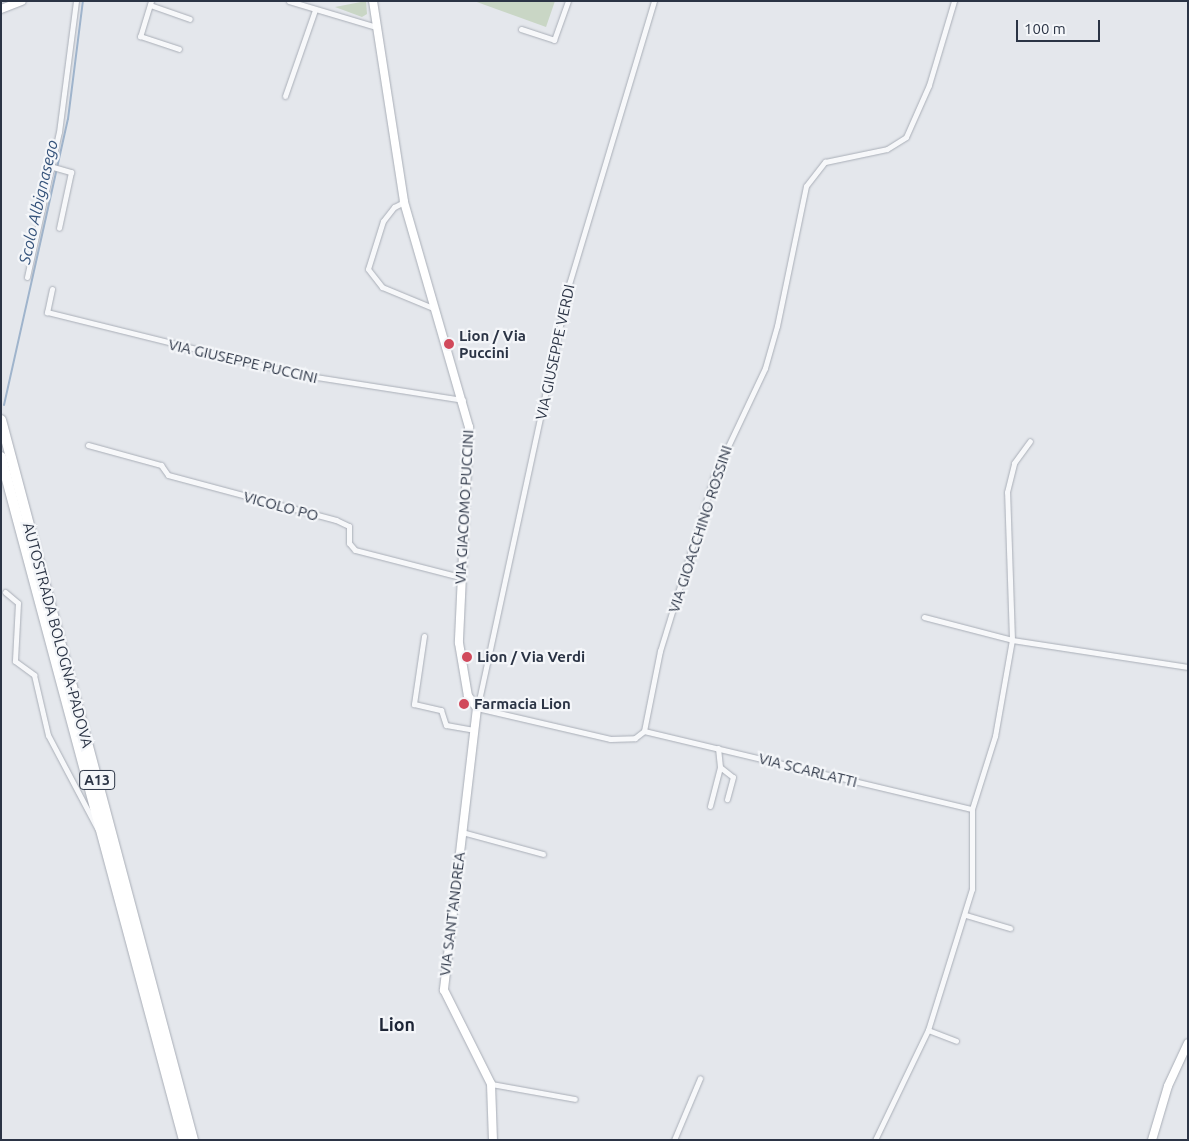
<!DOCTYPE html>
<style>
body{margin:0}
#map{position:relative;width:1189px;height:1141px;overflow:hidden;background:#e4e7ec;font-family:Ubuntu,sans-serif}
div>[style]{position:absolute}
.green>*{inset:0;background:#c9d6c5}
.stream>*{height:2px;margin:-1px;padding:0 1px;transform-origin:1px;border-radius:1px;background:#9fb4cc}
.roads{filter:drop-shadow(0 0 1px #a9aeb7) drop-shadow(0 0 1px #a9aeb7)}
.street>*{height:5px;margin:-2.5px;padding:0 2.5px;transform-origin:2.5px;border-radius:2.5px;background:#f7f8fa}
.secondary>*{height:8px;margin:-4px;padding:0 4px;transform-origin:4px;border-radius:4px;background:#fff}
.highway>*{height:10px;margin:-5px;padding:0 5px;transform-origin:5px;border-radius:5px;background:#fff}
.dots>*{width:14px;height:14px;translate:-50% -50%;box-sizing:border-box;border:2px solid #f4f6f9;border-radius:50%}
span{translate:-50% -50%;white-space:nowrap;text-align:center;line-height:1.15;-webkit-text-stroke:4.5px #f4f6f9;paint-order:stroke}
.shield-label span{padding:1px 4px;background:#f4f6f9;border:1px solid;border-radius:4px;-webkit-text-stroke-width:0}
.shield-label{font-size:14px;color:#2b3445;font-weight:700}
.poi-label{font-size:15px;color:#2b3445;font-weight:700}
.left{translate:0 -50%;text-align:left}
.street-label{font-size:15px;color:#2b3445}
.water-label{font-size:16px;color:#34527a;font-style:italic}
.quarter-label{font-size:18px;color:#1d2536;font-weight:700}
.frame{position:absolute;inset:0;border:2px solid #2b3445;pointer-events:none}
.scale{position:absolute;left:1016px;top:20px;width:84px;height:22px;box-sizing:border-box;border:2px solid #2b3445;border-top:0;padding-left:6px;font-size:15px;line-height:18px;white-space:nowrap;color:#2b3445;-webkit-text-stroke:4px #f4f6f9;paint-order:stroke}
</style>
<div id="map">
<div class="green">
<i style="clip-path:polygon(366px 1px,367px 14px,362px 17px,335px 7px)"></i>
<i style="clip-path:polygon(474px 1px,555px 1px,546px 27px)"></i>
</div>
<div class="stream">
<i style="left:4px;top:405px;width:293px;rotate:-77.4deg"></i>
<i style="left:68px;top:119px;width:119px;rotate:-82.8deg"></i>
</div>
<div class="roads">
<div class="street">
<i style="left:151px;top:1px;width:37px;rotate:107deg"></i>
<i style="left:140px;top:36px;width:41px;rotate:18.4deg"></i>
<i style="left:289px;top:1px;width:91px;rotate:16.6deg"></i>
<i style="left:654px;top:1px;width:295px;rotate:106.7deg"></i>
<i style="left:569px;top:284px;width:434px;rotate:102.2deg"></i>
<i style="left:477px;top:708px;width:137px;rotate:13.1deg"></i>
<i style="left:610px;top:739px;width:25px;rotate:-2deg"></i>
<i style="left:635px;top:738px;width:11px;rotate:-38deg"></i>
<i style="left:644px;top:731px;width:82px;rotate:-78.7deg"></i>
<i style="left:660px;top:651px;width:183px;rotate:-72.9deg"></i>
<i style="left:714px;top:476px;width:119px;rotate:-64.7deg"></i>
<i style="left:765px;top:368px;width:44px;rotate:-74.1deg"></i>
<i style="left:777px;top:326px;width:143px;rotate:-78.3deg"></i>
<i style="left:806px;top:186px;width:31px;rotate:-52deg"></i>
<i style="left:825px;top:162px;width:63px;rotate:-11.8deg"></i>
<i style="left:887px;top:149px;width:22px;rotate:-32deg"></i>
<i style="left:906px;top:137px;width:57px;rotate:-66.1deg"></i>
<i style="left:929px;top:85px;width:88px;rotate:-73.4deg"></i>
<i style="left:150px;top:5px;width:42px;rotate:19.3deg"></i>
<i style="left:521px;top:29px;width:35px;rotate:18deg"></i>
<i style="left:554px;top:40px;width:41px;rotate:-70.3deg"></i>
<i style="left:285px;top:96px;width:91px;rotate:-70.8deg"></i>
<i style="left:53px;top:167px;width:19px;rotate:16deg"></i>
<i style="left:71px;top:172px;width:57px;rotate:102.1deg"></i>
<i style="left:404px;top:202px;width:11px;rotate:153deg"></i>
<i style="left:394px;top:207px;width:18px;rotate:128deg"></i>
<i style="left:383px;top:221px;width:50px;rotate:107.4deg"></i>
<i style="left:368px;top:269px;width:23px;rotate:52deg"></i>
<i style="left:382px;top:287px;width:55px;rotate:22.4deg"></i>
<i style="left:27px;top:277px;width:148px;rotate:-77.6deg"></i>
<i style="left:59px;top:132px;width:132px;rotate:-82.6deg"></i>
<i style="left:52px;top:289px;width:24px;rotate:102deg"></i>
<i style="left:47px;top:312px;width:258px;rotate:13.9deg"></i>
<i style="left:297px;top:374px;width:168px;rotate:8.9deg"></i>
<i style="left:88px;top:445px;width:76px;rotate:15.3deg"></i>
<i style="left:161px;top:465px;width:12px;rotate:55deg"></i>
<i style="left:168px;top:475px;width:174px;rotate:15deg"></i>
<i style="left:336px;top:520px;width:14px;rotate:25deg"></i>
<i style="left:349px;top:526px;width:17px;rotate:90deg"></i>
<i style="left:349px;top:543px;width:9px;rotate:49deg"></i>
<i style="left:355px;top:550px;width:108px;rotate:14.4deg"></i>
<i style="left:5px;top:592px;width:17px;rotate:40deg"></i>
<i style="left:18px;top:603px;width:58px;rotate:93deg"></i>
<i style="left:15px;top:661px;width:24px;rotate:36deg"></i>
<i style="left:34px;top:675px;width:62px;rotate:76.9deg"></i>
<i style="left:48px;top:735px;width:107px;rotate:62.2deg"></i>
<i style="left:924px;top:617px;width:91px;rotate:14.6deg"></i>
<i style="left:1012px;top:640px;width:178px;rotate:8.7deg"></i>
<i style="left:424px;top:636px;width:69px;rotate:98.4deg"></i>
<i style="left:414px;top:704px;width:28px;rotate:13deg"></i>
<i style="left:441px;top:710px;width:16px;rotate:72deg"></i>
<i style="left:446px;top:725px;width:28px;rotate:10deg"></i>
<i style="left:644px;top:731px;width:337px;rotate:13.4deg"></i>
<i style="left:720px;top:767px;width:16px;rotate:38deg"></i>
<i style="left:733px;top:777px;width:23px;rotate:105deg"></i>
<i style="left:710px;top:806px;width:40px;rotate:-75.6deg"></i>
<i style="left:720px;top:767px;width:19px;rotate:-96deg"></i>
<i style="left:462px;top:832px;width:84px;rotate:15.2deg"></i>
<i style="left:966px;top:915px;width:46px;rotate:16.5deg"></i>
<i style="left:928px;top:1030px;width:30px;rotate:21deg"></i>
<i style="left:491px;top:1084px;width:85px;rotate:10.1deg"></i>
<i style="left:674px;top:1140px;width:67px;rotate:-67.2deg"></i>
<i style="left:875px;top:1140px;width:122px;rotate:-64.3deg"></i>
<i style="left:928px;top:1030px;width:148px;rotate:-72.7deg"></i>
<i style="left:972px;top:889px;width:80px;rotate:-90deg"></i>
<i style="left:972px;top:809px;width:77px;rotate:-72.5deg"></i>
<i style="left:995px;top:736px;width:97px;rotate:-80deg"></i>
<i style="left:1012px;top:640px;width:148px;rotate:-91.9deg"></i>
<i style="left:1007px;top:492px;width:30px;rotate:-76deg"></i>
<i style="left:1014px;top:463px;width:27px;rotate:-54deg"></i>
</div>
<div class="secondary">
<i style="left:373px;top:1px;width:203px;rotate:81.2deg"></i>
<i style="left:404px;top:202px;width:234px;rotate:73.9deg"></i>
<i style="left:469px;top:427px;width:216px;rotate:92.7deg"></i>
<i style="left:459px;top:643px;width:54px;rotate:80.4deg"></i>
<i style="left:468px;top:696px;width:15px;rotate:53deg"></i>
<i style="left:477px;top:708px;width:284px;rotate:96.7deg"></i>
<i style="left:444px;top:990px;width:105px;rotate:63.4deg"></i>
<i style="left:491px;top:1084px;width:56px;rotate:88deg"></i>
<i style="left:1px;top:9px;width:22px;rotate:-21deg"></i>
<i style="left:1152px;top:1140px;width:56px;rotate:-73.5deg"></i>
<i style="left:1168px;top:1086px;width:47px;rotate:-65.1deg"></i>
</div>
<div class="highway">
<i style="left:1px;top:420px;width:745px;rotate:75.07deg"></i>
<i style="left:1px;top:457px;width:707px;rotate:75deg"></i>
</div>
</div>
<div class="dots">
<i style="left:449px;top:344px;background:#d1495b"></i>
<i style="left:467px;top:657px;background:#d1495b"></i>
<i style="left:464px;top:704px;background:#d1495b"></i>
</div>
<div class="shield-label">
<span style="left:97px;top:780px">A13</span>
</div>
<div class="poi-label">
<span class="left" style="left:459px;top:344px">Lion / Via<br>Puccini</span>
<span class="left" style="left:477px;top:657px">Lion / Via Verdi</span>
<span class="left" style="left:474px;top:704px">Farmacia Lion</span>
</div>
<div class="street-label">
<span style="left:555px;top:352px;rotate:-78deg">VIA GIUSEPPE VERDI</span>
<span style="left:243px;top:361px;rotate:13deg">VIA GIUSEPPE PUCCINI</span>
<span style="left:281px;top:506px;rotate:15deg">VICOLO PO</span>
<span style="left:464px;top:507px;rotate:-87deg">VIA GIACOMO PUCCINI</span>
<span style="left:700px;top:529px;rotate:-72deg">VIA GIOACCHINO ROSSINI</span>
<span style="left:58px;top:635px;rotate:75deg">AUTOSTRADA BOLOGNA-PADOVA</span>
<span style="left:808px;top:770px;rotate:14deg">VIA SCARLATTI</span>
<span style="left:452px;top:914px;rotate:-83deg">VIA SANT'ANDREA</span>
</div>
<div class="water-label">
<span style="left:38px;top:202px;rotate:-77deg">Scolo Albignasego</span>
</div>
<div class="quarter-label">
<span style="left:397px;top:1024px">Lion</span>
</div>
<div class="frame"></div>
<div class="scale">100 m</div>
</div>
